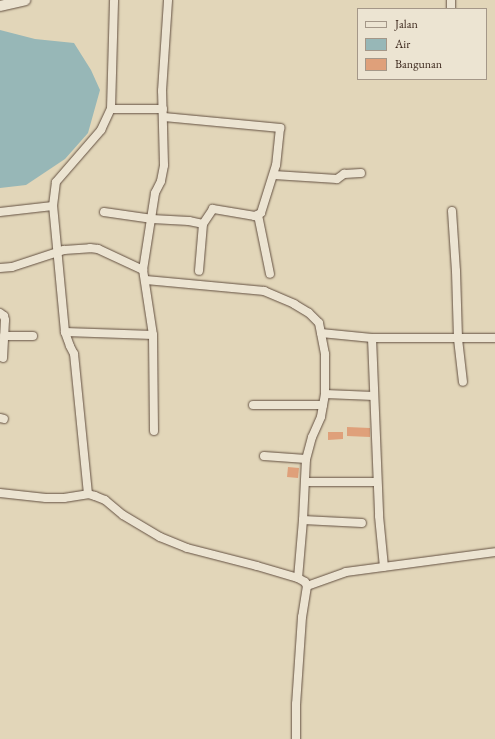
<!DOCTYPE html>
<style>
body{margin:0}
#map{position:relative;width:495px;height:739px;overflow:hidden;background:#e2d6b9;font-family:"EB Garamond",serif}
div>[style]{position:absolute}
.water>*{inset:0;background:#97b7b7}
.building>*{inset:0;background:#dfa07a}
.roads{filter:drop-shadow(0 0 1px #635041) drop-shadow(0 0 1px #635041)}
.minor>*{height:8px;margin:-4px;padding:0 4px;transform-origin:4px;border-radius:4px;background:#ece4d2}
.tertiary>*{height:10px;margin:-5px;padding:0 5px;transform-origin:5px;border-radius:5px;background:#ece4d2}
span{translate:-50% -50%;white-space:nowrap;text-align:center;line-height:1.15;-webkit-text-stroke:3px #ece4d2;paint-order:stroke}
.legend{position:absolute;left:357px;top:8px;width:130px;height:72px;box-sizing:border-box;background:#ece4d2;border:1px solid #a49788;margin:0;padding:5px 7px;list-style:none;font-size:12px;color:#392419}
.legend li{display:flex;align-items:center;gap:8px;height:20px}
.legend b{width:20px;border:1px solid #a49788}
</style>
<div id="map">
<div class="water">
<i style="clip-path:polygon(0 30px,35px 39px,74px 43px,91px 70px,100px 90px,88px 133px,65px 159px,26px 185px,0 188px)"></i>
</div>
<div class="building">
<i style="clip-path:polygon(347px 427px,370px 428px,370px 437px,347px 436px)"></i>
<i style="clip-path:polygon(328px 432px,343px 432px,343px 439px,328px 440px)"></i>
<i style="clip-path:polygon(288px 467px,299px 468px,298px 478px,287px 477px)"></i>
</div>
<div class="roads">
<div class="minor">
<i style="left:451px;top:9px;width:9px;rotate:-90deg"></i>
<i style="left:111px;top:109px;width:52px"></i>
<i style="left:164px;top:117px;width:117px;rotate:5.4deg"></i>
<i style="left:280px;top:128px;width:37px;rotate:96deg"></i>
<i style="left:276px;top:165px;width:50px;rotate:107.4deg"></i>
<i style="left:261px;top:213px;width:7px;rotate:153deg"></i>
<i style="left:255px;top:216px;width:43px;rotate:-170.5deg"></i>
<i style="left:213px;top:209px;width:18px;rotate:124deg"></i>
<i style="left:203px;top:224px;width:47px;rotate:94.9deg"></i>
<i style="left:274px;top:175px;width:63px;rotate:3.6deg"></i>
<i style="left:337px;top:179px;width:9px;rotate:-36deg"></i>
<i style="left:344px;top:174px;width:17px;rotate:-3deg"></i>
<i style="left:452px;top:211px;width:60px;rotate:86.2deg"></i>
<i style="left:456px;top:271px;width:68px;rotate:88.3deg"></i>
<i style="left:458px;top:339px;width:43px;rotate:83.4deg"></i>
<i style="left:0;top:212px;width:53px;rotate:-6.5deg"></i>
<i style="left:104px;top:212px;width:49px;rotate:8.3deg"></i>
<i style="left:152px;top:219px;width:37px;rotate:3deg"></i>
<i style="left:189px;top:221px;width:14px;rotate:12deg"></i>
<i style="left:258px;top:215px;width:60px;rotate:78.5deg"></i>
<i style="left:0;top:268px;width:12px;rotate:-5deg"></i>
<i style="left:12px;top:267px;width:55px;rotate:-18.1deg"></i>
<i style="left:64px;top:250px;width:26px;rotate:-4deg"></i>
<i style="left:90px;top:248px;width:8px;rotate:7deg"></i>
<i style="left:98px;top:249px;width:50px;rotate:25deg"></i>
<i style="left:146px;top:280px;width:119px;rotate:5.3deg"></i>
<i style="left:264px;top:291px;width:33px;rotate:23deg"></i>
<i style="left:294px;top:304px;width:17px;rotate:31deg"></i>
<i style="left:309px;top:313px;width:14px;rotate:45deg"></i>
<i style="left:319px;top:323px;width:32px;rotate:79deg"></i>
<i style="left:325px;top:354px;width:40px;rotate:90deg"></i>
<i style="left:325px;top:394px;width:23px;rotate:100deg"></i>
<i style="left:321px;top:417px;width:22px;rotate:114deg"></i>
<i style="left:312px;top:437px;width:23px;rotate:105deg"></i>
<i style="left:306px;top:459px;width:61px;rotate:92.8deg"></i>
<i style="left:303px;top:520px;width:58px;rotate:94.9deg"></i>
<i style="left:0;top:313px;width:5px;rotate:37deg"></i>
<i style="left:4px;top:316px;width:4px;rotate:76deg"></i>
<i style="left:5px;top:320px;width:38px;rotate:93deg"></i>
<i style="left:65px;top:332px;width:88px;rotate:2deg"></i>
<i style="left:153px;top:335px;width:66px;rotate:-98.7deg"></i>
<i style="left:143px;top:270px;width:78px;rotate:-81.1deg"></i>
<i style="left:155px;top:193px;width:13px;rotate:-63deg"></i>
<i style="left:161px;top:181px;width:16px;rotate:-79deg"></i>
<i style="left:164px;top:165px;width:74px;rotate:-91.5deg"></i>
<i style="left:162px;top:91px;width:91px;rotate:-86.2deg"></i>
<i style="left:321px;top:333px;width:51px;rotate:5.6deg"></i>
<i style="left:372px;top:338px;width:123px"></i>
<i style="left:153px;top:335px;width:96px;rotate:89.4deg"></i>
<i style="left:4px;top:336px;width:29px"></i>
<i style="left:372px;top:338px;width:178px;rotate:87.7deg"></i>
<i style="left:379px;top:516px;width:51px;rotate:84.4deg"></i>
<i style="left:325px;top:394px;width:49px;rotate:2.3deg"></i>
<i style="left:253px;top:405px;width:70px"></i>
<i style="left:0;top:418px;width:4px;rotate:14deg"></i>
<i style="left:264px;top:456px;width:42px;rotate:4.1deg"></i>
<i style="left:306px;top:482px;width:71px"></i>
<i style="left:0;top:493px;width:46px;rotate:6.2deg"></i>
<i style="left:46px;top:498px;width:18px"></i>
<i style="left:64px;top:498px;width:24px;rotate:-9deg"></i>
<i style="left:88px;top:494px;width:7px;rotate:16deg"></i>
<i style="left:95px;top:496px;width:11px;rotate:22deg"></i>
<i style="left:105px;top:500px;width:23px;rotate:40deg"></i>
<i style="left:123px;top:515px;width:43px;rotate:30.7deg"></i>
<i style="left:160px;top:537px;width:29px;rotate:22deg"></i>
<i style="left:187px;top:548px;width:72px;rotate:14.4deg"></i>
<i style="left:257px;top:566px;width:43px;rotate:16.3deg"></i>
<i style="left:298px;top:578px;width:8px;rotate:30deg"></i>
<i style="left:305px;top:582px;width:4px;rotate:63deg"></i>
<i style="left:307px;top:586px;width:31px;rotate:99deg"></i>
<i style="left:302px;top:617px;width:87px;rotate:93.9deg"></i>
<i style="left:296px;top:704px;width:35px;rotate:90deg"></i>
<i style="left:88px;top:494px;width:141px;rotate:-95.7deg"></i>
<i style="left:74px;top:354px;width:9px;rotate:-117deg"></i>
<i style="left:70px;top:346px;width:15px;rotate:-110deg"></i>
<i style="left:65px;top:332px;width:127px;rotate:-95.4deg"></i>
<i style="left:53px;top:206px;width:24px;rotate:-83deg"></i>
<i style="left:56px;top:182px;width:69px;rotate:-49.1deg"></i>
<i style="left:101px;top:130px;width:23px;rotate:-65deg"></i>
<i style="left:111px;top:109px;width:109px;rotate:-88.4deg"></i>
<i style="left:303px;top:520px;width:59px;rotate:2.9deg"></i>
<i style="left:307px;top:586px;width:41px;rotate:-19.7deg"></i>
<i style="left:346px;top:572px;width:150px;rotate:-7.6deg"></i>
</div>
<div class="tertiary">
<i style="left:0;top:6px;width:26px;rotate:-13deg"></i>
</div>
</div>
<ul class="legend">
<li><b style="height:5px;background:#ece4d2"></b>Jalan</li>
<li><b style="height:11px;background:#97b7b7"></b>Air</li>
<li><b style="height:11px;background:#dfa07a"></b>Bangunan</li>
</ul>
</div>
